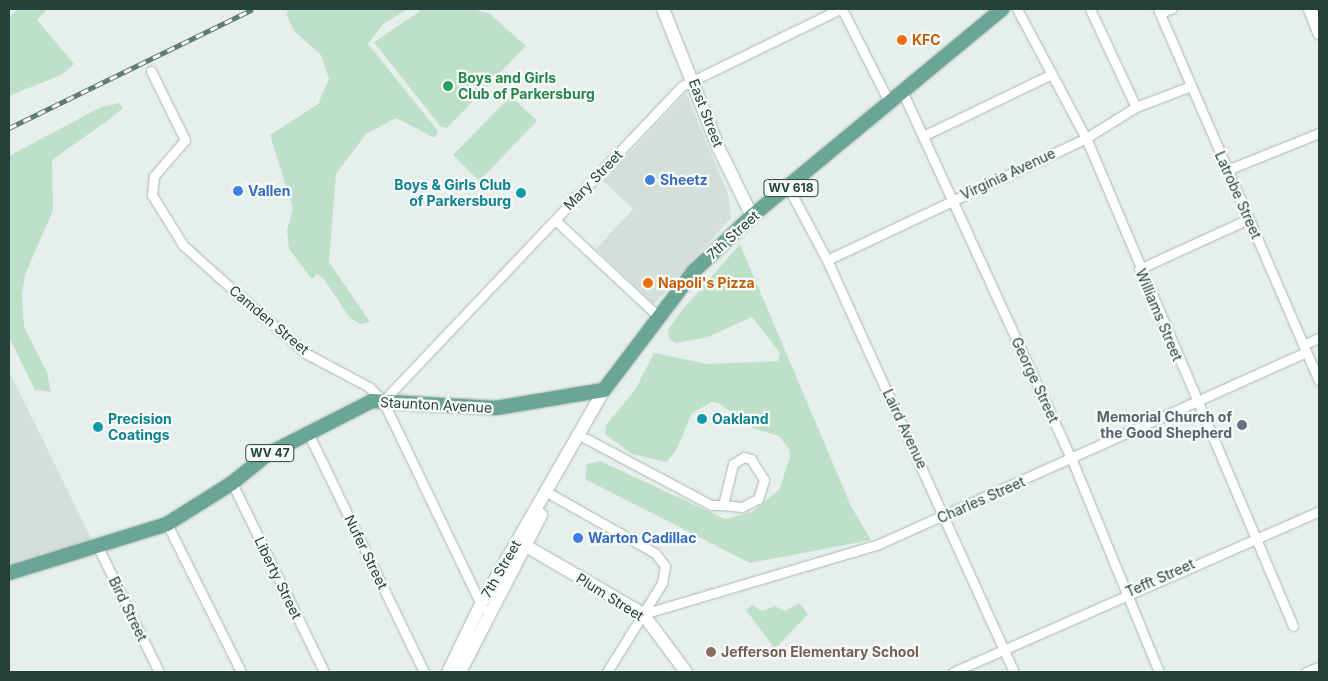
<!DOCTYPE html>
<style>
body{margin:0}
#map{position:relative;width:1328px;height:681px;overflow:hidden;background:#e6efeb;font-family:Inter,sans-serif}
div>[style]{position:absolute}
.built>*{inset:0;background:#d4dfda}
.green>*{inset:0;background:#bfe0c8}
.roads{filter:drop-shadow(0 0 1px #a8b8b2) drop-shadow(0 0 1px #a8b8b2)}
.street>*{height:9px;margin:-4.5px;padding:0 4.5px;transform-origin:4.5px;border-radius:4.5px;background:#fff}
.secondary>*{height:12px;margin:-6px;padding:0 6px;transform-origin:6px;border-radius:6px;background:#fff}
.primary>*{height:14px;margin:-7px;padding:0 7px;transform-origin:7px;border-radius:7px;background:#6aa596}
.rail>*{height:4.5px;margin-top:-2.25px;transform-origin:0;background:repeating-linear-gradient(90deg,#f7fbf9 0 8px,#5f7d75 0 16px);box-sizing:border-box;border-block:1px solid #5f7d75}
.dots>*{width:14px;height:14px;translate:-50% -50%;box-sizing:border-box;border:2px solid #f7fbf9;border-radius:50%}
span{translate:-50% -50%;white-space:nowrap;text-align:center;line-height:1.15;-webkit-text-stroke:4.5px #f7fbf9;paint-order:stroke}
.shield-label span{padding:1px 4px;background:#f7fbf9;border:1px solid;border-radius:4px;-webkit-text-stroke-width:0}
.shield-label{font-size:12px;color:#24423a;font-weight:700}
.food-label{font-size:14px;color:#c56008;font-weight:700}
.left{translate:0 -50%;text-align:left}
.leisure-label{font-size:14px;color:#27864d;font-weight:700}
.street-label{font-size:14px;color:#24423a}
.shop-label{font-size:14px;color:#366cbe;font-weight:700}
.culture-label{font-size:14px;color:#0d838f;font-weight:700}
.right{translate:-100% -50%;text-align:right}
.worship-label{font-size:14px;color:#5b616d;font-weight:700}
.education-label{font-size:14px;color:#785e54;font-weight:700}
.frame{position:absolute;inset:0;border:10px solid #24423a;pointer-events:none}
</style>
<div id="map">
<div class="built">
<i style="clip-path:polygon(686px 93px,728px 194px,731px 218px,654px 304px,596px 249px,633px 209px,603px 181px)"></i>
<i style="clip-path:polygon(9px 371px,92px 540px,9px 564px)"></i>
</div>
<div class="green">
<i style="clip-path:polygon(18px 9px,47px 9px,37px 20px,74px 64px,61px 75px,9px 96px,9px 18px)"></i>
<i style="clip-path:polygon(290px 9px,408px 9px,383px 24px,368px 44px,438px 131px,435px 138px,396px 118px,366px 134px,336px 174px,329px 262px,370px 322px,360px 324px,349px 317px,324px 279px,317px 274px,312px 279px,289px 249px,287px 231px,293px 208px,270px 135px,318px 104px,329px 79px,321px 55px,294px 31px,286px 14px)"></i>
<i style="clip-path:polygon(423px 9px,473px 9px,490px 14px,526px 46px,447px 128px,440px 126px,374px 42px)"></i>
<i style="clip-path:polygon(511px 96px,537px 121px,479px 181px,453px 155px)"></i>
<i style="clip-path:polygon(119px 103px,123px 108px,111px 118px,52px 160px,53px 210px,25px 275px,22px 294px,24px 327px,47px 372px,51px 392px,35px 390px,9px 337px,9px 156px,101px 107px)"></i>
<i style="clip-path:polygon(740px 244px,851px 506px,871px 540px,750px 563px,585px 479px,587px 464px,600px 461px,725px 519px,752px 512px,779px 490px,790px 457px,789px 449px,779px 436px,753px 428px,720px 404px,712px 402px,692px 413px,676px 451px,666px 462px,632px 454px,605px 434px,606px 425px,635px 390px,654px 353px,708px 364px,778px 361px,780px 353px,752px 317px,708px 337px,676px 343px,669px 339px,668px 330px,678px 315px)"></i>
<i style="clip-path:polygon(799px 603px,808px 614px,775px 649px,746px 610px,752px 605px,762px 611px,775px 606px,785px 611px)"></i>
</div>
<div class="roads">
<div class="street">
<i style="left:842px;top:9px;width:104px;rotate:63.2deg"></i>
<i style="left:1017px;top:9px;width:146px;rotate:61.9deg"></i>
<i style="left:1086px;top:138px;width:530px;rotate:67.01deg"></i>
<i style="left:1090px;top:9px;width:108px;rotate:64.9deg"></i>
<i style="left:1158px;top:9px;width:405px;rotate:66.6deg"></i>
<i style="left:1160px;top:13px;width:12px;rotate:-20deg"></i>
<i style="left:151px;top:71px;width:77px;rotate:63.8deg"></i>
<i style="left:185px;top:140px;width:48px;rotate:130.7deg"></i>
<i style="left:154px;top:176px;width:19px;rotate:96deg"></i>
<i style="left:152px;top:195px;width:59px;rotate:58.2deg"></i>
<i style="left:183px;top:245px;width:78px;rotate:41.9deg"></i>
<i style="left:241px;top:297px;width:87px;rotate:40.8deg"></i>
<i style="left:307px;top:354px;width:70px;rotate:28deg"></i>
<i style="left:369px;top:387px;width:20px;rotate:45deg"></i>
<i style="left:383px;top:401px;width:229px;rotate:64.3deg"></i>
<i style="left:902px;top:91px;width:406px;rotate:65.3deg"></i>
<i style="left:1072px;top:460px;width:229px;rotate:67.7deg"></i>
<i style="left:923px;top:136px;width:143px;rotate:-25.7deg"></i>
<i style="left:1227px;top:170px;width:99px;rotate:-21.9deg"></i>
<i style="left:789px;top:189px;width:81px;rotate:61.8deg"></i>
<i style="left:827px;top:260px;width:452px;rotate:65.6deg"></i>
<i style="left:555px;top:220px;width:139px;rotate:43deg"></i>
<i style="left:827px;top:260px;width:286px;rotate:-25.2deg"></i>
<i style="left:1086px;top:138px;width:59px;rotate:-31.8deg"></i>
<i style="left:1136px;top:107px;width:56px;rotate:-21deg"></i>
<i style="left:1139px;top:269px;width:120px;rotate:-24.6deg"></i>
<i style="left:1303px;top:345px;width:17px;rotate:-24deg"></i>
<i style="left:383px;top:401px;width:434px;rotate:-46.5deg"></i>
<i style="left:682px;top:86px;width:176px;rotate:-26deg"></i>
<i style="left:308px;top:433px;width:266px;rotate:64.1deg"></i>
<i style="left:585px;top:438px;width:143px;rotate:28deg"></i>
<i style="left:711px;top:505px;width:12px"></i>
<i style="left:723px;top:505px;width:19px;rotate:6deg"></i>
<i style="left:742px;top:507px;width:18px;rotate:-27deg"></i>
<i style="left:758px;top:499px;width:20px;rotate:-72deg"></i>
<i style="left:764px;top:480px;width:25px;rotate:-122deg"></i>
<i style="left:751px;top:459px;width:7px;rotate:-164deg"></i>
<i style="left:744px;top:457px;width:13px;rotate:148deg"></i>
<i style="left:733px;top:464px;width:42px;rotate:103.7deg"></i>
<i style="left:232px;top:483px;width:210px;rotate:64deg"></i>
<i style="left:552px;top:495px;width:118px;rotate:29.4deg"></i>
<i style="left:655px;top:553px;width:16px;rotate:52deg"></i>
<i style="left:665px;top:566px;width:17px;rotate:100deg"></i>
<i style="left:662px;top:583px;width:105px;rotate:121.7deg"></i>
<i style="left:167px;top:524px;width:165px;rotate:63.4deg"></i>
<i style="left:98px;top:547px;width:139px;rotate:64deg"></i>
<i style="left:643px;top:614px;width:246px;rotate:-16.5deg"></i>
<i style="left:879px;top:544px;width:468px;rotate:-24.2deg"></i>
<i style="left:953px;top:672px;width:400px;rotate:-23.7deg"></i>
<i style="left:1306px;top:672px;width:14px;rotate:-21deg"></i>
</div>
<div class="secondary">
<i style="left:663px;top:9px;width:151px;rotate:68.2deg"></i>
<i style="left:719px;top:149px;width:75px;rotate:63.8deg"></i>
<i style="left:1310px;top:9px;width:26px;rotate:69deg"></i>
<i style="left:519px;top:542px;width:143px;rotate:30.1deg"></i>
<i style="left:643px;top:614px;width:72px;rotate:53.4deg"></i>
<i style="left:448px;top:672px;width:76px;rotate:-64.1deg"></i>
<i style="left:481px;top:604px;width:247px;rotate:-60.1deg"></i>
<i style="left:460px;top:672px;width:177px;rotate:-62.7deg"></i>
</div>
<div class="primary">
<i style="left:9px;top:573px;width:165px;rotate:-17.2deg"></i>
<i style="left:167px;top:524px;width:77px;rotate:-32.2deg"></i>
<i style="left:232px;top:483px;width:46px;rotate:-38.9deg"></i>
<i style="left:268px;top:454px;width:117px;rotate:-27deg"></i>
<i style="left:372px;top:401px;width:124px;rotate:3.2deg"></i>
<i style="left:496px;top:408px;width:109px;rotate:-9.5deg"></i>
<i style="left:604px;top:390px;width:149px;rotate:-52.9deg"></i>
<i style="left:694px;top:271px;width:80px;rotate:-43.5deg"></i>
<i style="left:752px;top:216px;width:325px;rotate:-39.6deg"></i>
</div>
</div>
<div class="rail">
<i style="left:9px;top:128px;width:271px;rotate:-26deg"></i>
</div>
<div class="dots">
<i style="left:902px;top:40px;background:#e8710a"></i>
<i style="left:448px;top:86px;background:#2e9e5b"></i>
<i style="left:650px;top:180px;background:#3f7fe0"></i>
<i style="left:238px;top:191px;background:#3f7fe0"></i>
<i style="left:521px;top:193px;background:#0f9aa8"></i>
<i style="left:648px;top:283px;background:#e8710a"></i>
<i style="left:702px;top:419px;background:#0f9aa8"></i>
<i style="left:1242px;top:425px;background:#6b7280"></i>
<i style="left:98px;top:427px;background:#0f9aa8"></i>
<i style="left:578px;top:538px;background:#3f7fe0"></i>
<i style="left:711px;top:652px;background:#8d6e63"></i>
</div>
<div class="shield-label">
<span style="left:791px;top:188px">WV 618</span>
<span style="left:270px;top:453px">WV 47</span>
</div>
<div class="food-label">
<span class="left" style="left:912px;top:40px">KFC</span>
<span class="left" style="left:658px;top:283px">Napoli's Pizza</span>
</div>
<div class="leisure-label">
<span class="left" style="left:458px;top:86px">Boys and Girls<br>Club of Parkersburg</span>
</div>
<div class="street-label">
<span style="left:706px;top:113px;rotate:69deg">East Street</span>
<span style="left:1008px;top:174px;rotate:-25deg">Virginia Avenue</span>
<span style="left:593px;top:180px;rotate:-46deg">Mary Street</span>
<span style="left:1238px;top:195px;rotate:66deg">Latrobe Street</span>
<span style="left:733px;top:235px;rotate:-42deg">7th Street</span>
<span style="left:1159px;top:315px;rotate:67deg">Williams Street</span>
<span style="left:269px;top:320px;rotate:40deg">Camden Street</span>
<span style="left:1035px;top:380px;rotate:65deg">George Street</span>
<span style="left:436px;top:405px;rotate:3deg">Staunton Avenue</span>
<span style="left:905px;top:429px;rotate:65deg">Laird Avenue</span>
<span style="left:981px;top:500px;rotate:-24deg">Charles Street</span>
<span style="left:366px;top:552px;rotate:64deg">Nufer Street</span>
<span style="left:501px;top:569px;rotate:-60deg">7th Street</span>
<span style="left:278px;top:578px;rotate:64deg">Liberty Street</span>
<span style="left:1160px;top:578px;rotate:-24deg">Tefft Street</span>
<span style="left:610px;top:597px;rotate:32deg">Plum Street</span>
<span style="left:128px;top:609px;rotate:64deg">Bird Street</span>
</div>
<div class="shop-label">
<span class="left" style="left:660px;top:180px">Sheetz</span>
<span class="left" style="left:248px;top:191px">Vallen</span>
<span class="left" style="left:588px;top:538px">Warton Cadillac</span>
</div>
<div class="culture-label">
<span class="right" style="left:511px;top:193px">Boys &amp; Girls Club<br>of Parkersburg</span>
<span class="left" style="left:108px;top:427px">Precision<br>Coatings</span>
<span class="left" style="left:712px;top:419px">Oakland</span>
</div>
<div class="worship-label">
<span class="right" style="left:1232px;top:425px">Memorial Church of<br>the Good Shepherd</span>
</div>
<div class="education-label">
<span class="left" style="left:721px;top:652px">Jefferson Elementary School</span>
</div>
<div class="frame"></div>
</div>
